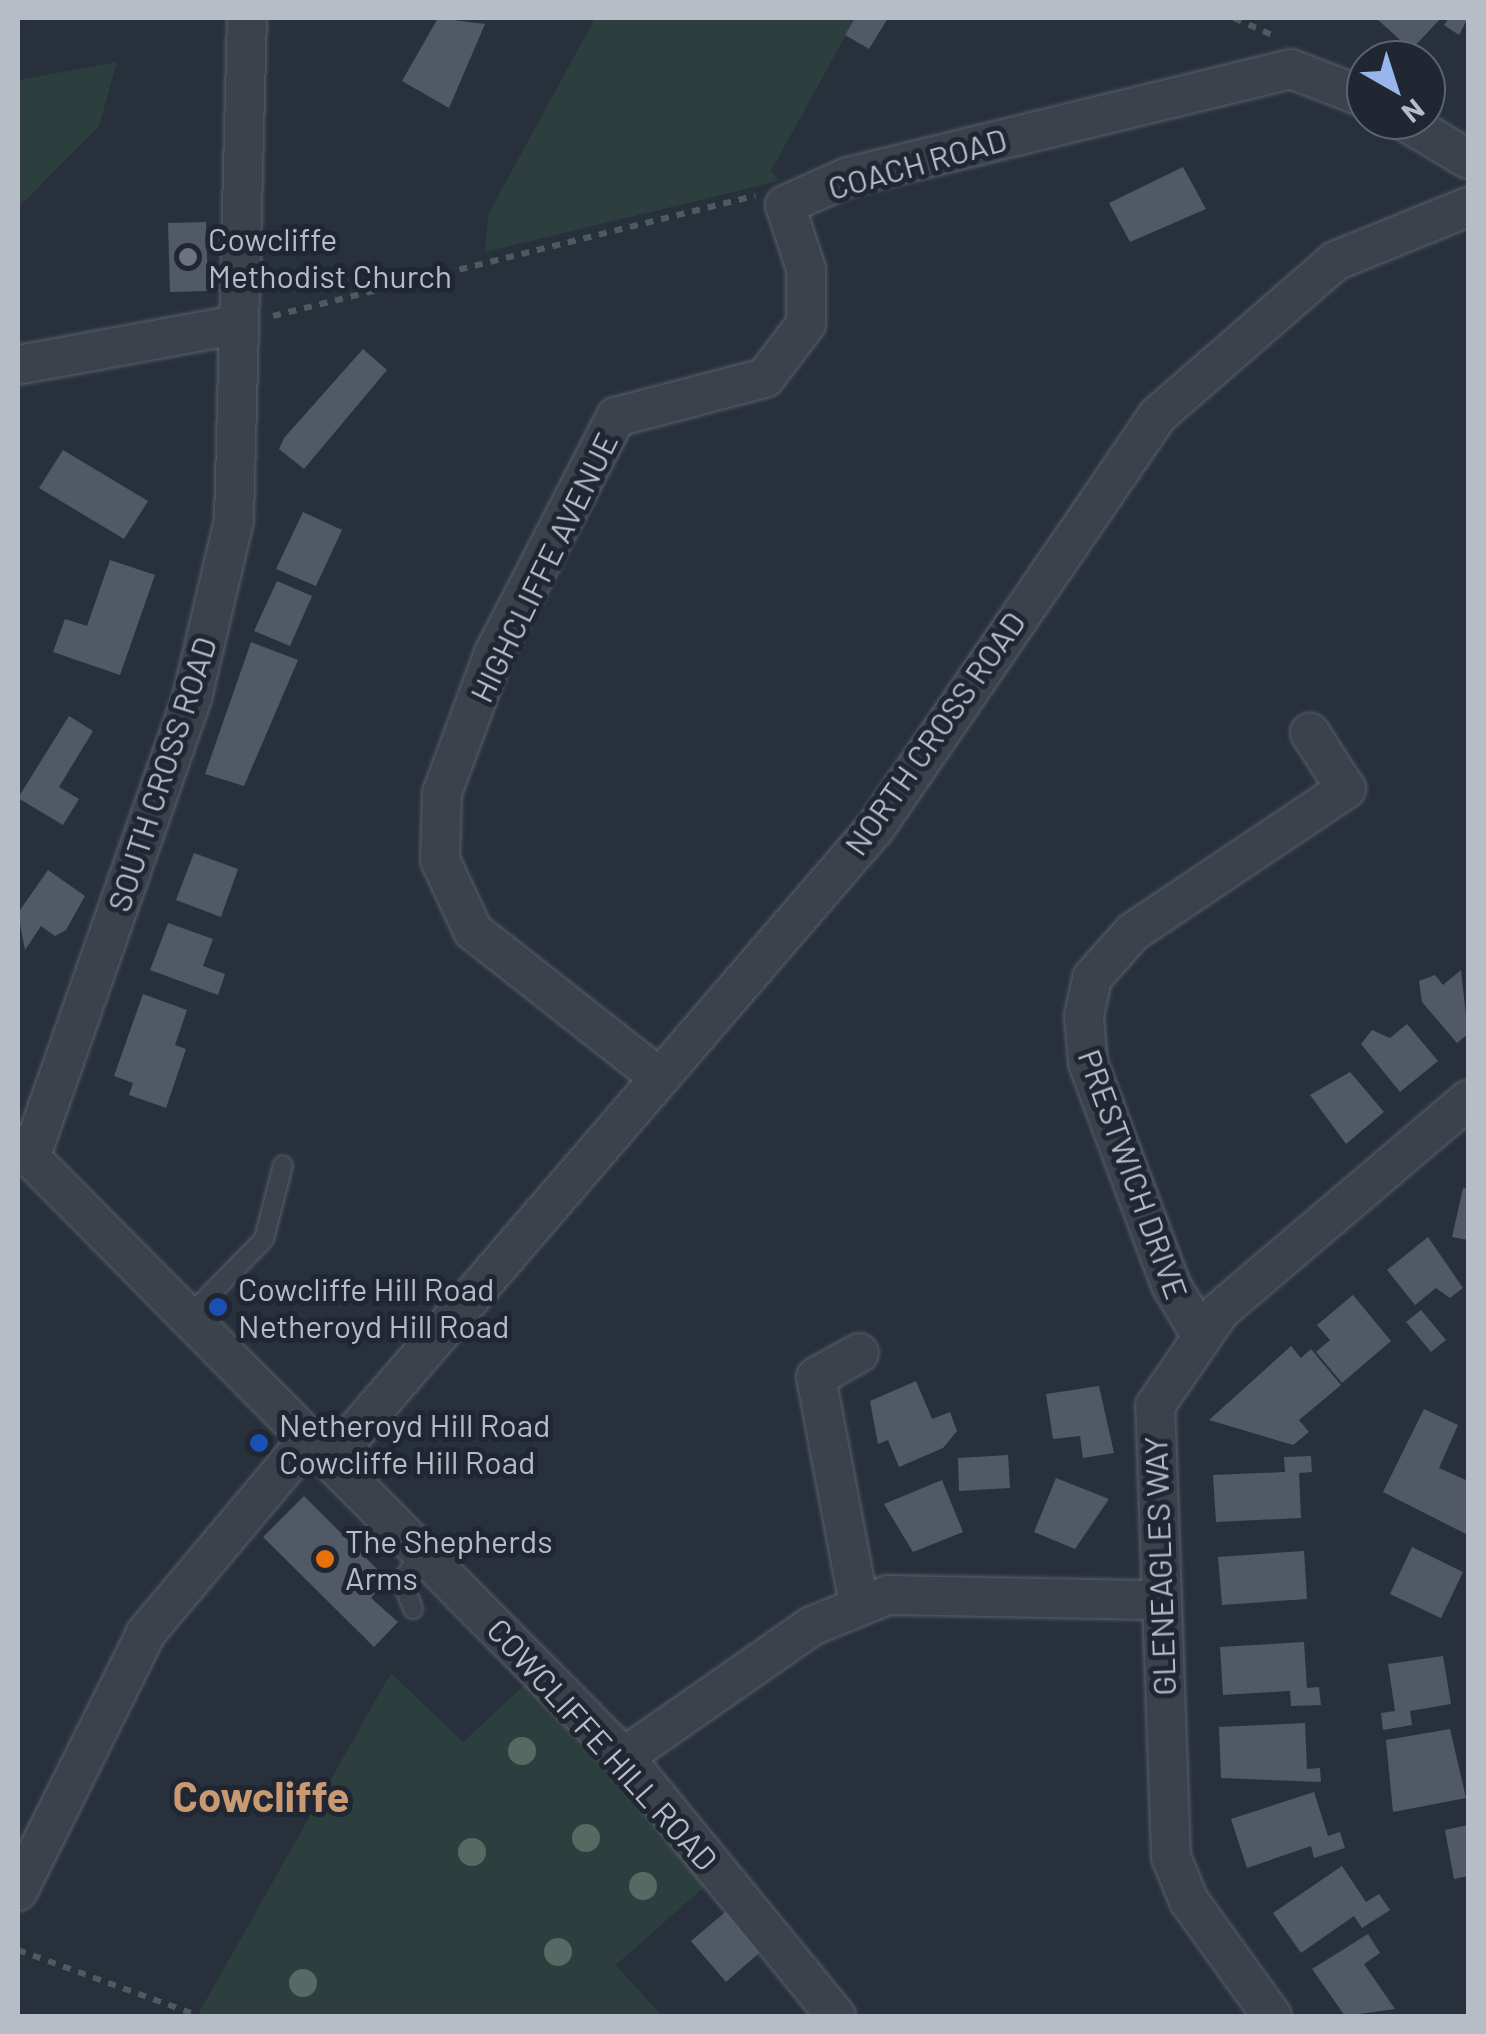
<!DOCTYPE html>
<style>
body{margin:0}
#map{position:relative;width:1486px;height:2034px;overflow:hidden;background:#28303c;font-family:Barlow,sans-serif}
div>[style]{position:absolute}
.green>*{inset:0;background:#2d3e3f}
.building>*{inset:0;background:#515967}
.path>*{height:6px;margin-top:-3px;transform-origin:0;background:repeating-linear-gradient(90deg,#4b5b5e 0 8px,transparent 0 16px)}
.roads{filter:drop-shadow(0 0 2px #59606a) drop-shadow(0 0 2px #59606a)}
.lane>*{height:18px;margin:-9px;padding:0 9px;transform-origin:9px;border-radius:9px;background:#3b424c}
.street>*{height:38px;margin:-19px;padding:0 19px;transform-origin:19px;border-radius:19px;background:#3b424c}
.trees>*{width:28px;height:28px;margin:-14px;border-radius:50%;background:#546a62}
.dots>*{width:28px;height:28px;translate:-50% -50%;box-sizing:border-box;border:5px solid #202732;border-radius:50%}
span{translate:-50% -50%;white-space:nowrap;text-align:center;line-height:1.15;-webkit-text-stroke:10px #202732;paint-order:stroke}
.street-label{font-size:32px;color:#b7bdc7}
.poi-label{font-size:32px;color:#b7bdc7}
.left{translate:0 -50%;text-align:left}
.district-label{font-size:42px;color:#c99a71;font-weight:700}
.frame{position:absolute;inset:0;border:20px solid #b7bdc7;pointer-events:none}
.north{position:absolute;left:1346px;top:40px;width:100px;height:100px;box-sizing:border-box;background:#202732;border:2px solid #5c636e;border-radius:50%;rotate:141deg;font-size:28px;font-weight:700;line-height:40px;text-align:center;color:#b7bdc7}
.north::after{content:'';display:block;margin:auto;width:35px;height:45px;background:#98b6ec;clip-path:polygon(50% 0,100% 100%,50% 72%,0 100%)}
</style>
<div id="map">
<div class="green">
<i style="clip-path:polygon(595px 18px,855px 18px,771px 171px,779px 181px,485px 252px,488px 215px)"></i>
<i style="clip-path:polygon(117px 62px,99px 126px,18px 208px,18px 80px)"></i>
<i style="clip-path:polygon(391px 1673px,463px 1742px,529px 1681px,705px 1886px,616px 1965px,662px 2016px,197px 2016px)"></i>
</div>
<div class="building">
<i style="clip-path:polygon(438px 18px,485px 24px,449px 108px,402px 81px)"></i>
<i style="clip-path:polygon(855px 18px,888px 18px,869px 49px,845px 35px)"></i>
<i style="clip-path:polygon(1376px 18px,1441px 18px,1411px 50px)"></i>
<i style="clip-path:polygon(1449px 18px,1468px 18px,1459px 35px,1444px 25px)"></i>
<i style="clip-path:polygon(1183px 167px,1206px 209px,1130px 242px,1109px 203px)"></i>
<i style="clip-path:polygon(206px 222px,208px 291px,170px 292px,168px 223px)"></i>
<i style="clip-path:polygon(363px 349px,387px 370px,304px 469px,279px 449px,284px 438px)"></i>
<i style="clip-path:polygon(63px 450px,148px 501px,124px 539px,39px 488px)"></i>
<i style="clip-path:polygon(303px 512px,342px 530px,316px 586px,276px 569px)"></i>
<i style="clip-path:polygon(110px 560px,155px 575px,120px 675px,53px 652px,65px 619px,87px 626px)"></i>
<i style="clip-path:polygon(277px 581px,312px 596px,290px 646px,254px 631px)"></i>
<i style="clip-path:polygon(251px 642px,298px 660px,244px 786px,205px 774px)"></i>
<i style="clip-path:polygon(69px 716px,93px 731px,59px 787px,79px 799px,63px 825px,18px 798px)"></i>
<i style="clip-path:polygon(194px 853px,238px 869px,221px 917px,176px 900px)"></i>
<i style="clip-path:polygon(48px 870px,85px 896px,66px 930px,55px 936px,41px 926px,25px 950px,18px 913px)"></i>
<i style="clip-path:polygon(168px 923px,213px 939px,203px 966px,225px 974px,218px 995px,150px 970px)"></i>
<i style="clip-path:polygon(1461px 970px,1468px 1034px,1457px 1043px,1422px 1002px,1419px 981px,1435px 975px,1443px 985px)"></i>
<i style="clip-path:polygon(143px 994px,187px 1010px,175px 1045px,186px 1049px,166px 1108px,129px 1095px,133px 1083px,114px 1076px)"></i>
<i style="clip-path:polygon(1407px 1024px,1438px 1061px,1400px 1092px,1361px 1044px,1372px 1030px,1390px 1038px)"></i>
<i style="clip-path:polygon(1350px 1072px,1384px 1112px,1346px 1144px,1310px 1095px)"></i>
<i style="clip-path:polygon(1463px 1188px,1468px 1189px,1468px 1240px,1452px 1237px)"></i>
<i style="clip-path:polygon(1428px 1237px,1463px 1288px,1450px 1298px,1436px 1288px,1415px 1305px,1387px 1270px)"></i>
<i style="clip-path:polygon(1353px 1295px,1391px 1341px,1342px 1383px,1316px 1352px,1330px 1340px,1317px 1325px)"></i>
<i style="clip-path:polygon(1421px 1310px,1446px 1340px,1431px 1352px,1406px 1322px)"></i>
<i style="clip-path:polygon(1291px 1346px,1301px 1358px,1311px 1349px,1341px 1385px,1299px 1420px,1309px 1432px,1293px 1445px,1209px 1420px)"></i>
<i style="clip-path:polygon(916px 1381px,932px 1419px,950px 1412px,957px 1431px,943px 1448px,899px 1467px,888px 1440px,878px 1444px,870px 1401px)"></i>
<i style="clip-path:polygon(1099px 1386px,1114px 1453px,1083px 1458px,1080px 1436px,1053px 1439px,1046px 1394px)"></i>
<i style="clip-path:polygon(1424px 1409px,1458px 1425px,1439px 1468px,1468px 1481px,1468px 1535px,1383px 1492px)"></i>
<i style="clip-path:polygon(1008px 1455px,1010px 1488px,959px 1491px,958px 1458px)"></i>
<i style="clip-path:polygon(1311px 1456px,1312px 1472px,1299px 1473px,1301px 1518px,1216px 1522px,1213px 1475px,1285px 1472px,1284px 1457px)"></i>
<i style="clip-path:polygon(1056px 1478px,1109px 1499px,1075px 1549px,1034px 1532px)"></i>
<i style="clip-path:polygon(942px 1480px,963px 1532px,913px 1552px,884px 1504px)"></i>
<i style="clip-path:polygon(304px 1496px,387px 1579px,371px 1598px,398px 1622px,374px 1647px,263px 1537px)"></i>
<i style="clip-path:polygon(1412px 1547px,1463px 1572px,1441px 1618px,1390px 1594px)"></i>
<i style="clip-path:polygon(1304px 1551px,1307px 1599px,1222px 1605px,1218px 1557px)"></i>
<i style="clip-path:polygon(1304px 1642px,1307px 1688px,1319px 1687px,1321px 1705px,1291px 1706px,1290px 1691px,1223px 1695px,1220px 1647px)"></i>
<i style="clip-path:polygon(1443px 1656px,1451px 1704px,1410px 1711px,1412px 1725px,1383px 1730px,1381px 1713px,1395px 1711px,1388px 1664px)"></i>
<i style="clip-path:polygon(1305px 1723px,1307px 1769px,1320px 1768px,1321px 1782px,1221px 1778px,1219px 1727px)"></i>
<i style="clip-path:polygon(1450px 1729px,1466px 1798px,1393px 1812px,1386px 1740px)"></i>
<i style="clip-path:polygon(1314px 1792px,1328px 1836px,1340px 1832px,1345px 1848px,1314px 1858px,1311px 1846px,1247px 1868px,1231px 1819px)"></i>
<i style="clip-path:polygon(1468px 1825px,1468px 1876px,1454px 1879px,1445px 1830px)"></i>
<i style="clip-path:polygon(1342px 1866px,1366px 1902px,1379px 1894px,1390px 1910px,1362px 1928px,1354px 1916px,1301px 1953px,1273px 1913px)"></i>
<i style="clip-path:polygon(730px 1908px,765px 1948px,726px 1982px,691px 1941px)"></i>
<i style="clip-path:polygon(1368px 1934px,1380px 1953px,1364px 1964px,1395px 2009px,1345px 2016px,1312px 1969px)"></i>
</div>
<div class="path">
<i style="left:1234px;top:18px;width:44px;rotate:24.2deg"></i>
<i style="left:273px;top:316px;width:497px;rotate:-14deg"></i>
<i style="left:18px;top:1950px;width:190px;rotate:20deg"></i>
</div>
<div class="roads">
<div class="lane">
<i style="left:187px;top:1318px;width:110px;rotate:-45.7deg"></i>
<i style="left:264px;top:1239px;width:76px;rotate:-75.6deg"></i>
<i style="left:413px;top:1609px;width:30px;rotate:-111deg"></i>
<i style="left:402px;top:1581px;width:36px;rotate:-56deg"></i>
</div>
<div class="street">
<i style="left:1403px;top:120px;width:76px;rotate:31deg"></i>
<i style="left:18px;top:365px;width:221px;rotate:-10.4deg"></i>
<i style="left:660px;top:1078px;width:238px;rotate:-141.8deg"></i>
<i style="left:473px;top:931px;width:78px;rotate:-114.9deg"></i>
<i style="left:440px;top:860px;width:67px;rotate:-88.3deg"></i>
<i style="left:442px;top:793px;width:149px;rotate:-69.6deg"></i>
<i style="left:494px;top:653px;width:266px;rotate:-62.7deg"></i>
<i style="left:616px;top:417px;width:154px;rotate:-14.7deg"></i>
<i style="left:765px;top:378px;width:68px;rotate:-52.8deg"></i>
<i style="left:806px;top:324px;width:55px;rotate:-90deg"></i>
<i style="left:806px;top:269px;width:67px;rotate:-108.2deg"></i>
<i style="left:785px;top:205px;width:69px;rotate:-24deg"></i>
<i style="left:848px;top:177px;width:456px;rotate:-13.7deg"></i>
<i style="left:1291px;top:69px;width:80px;rotate:21.1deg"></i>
<i style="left:18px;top:1145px;width:861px;rotate:45.28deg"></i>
<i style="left:624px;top:1757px;width:335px;rotate:50.7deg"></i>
<i style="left:30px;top:1158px;width:488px;rotate:-70.6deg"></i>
<i style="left:192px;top:698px;width:183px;rotate:-76.7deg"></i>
<i style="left:234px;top:520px;width:502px;rotate:-88.52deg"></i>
<i style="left:1199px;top:1332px;width:55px;rotate:-120.8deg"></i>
<i style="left:1171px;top:1285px;width:237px;rotate:-110.5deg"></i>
<i style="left:1088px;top:1063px;width:47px;rotate:-94.9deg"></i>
<i style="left:1084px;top:1016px;width:39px;rotate:-78deg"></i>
<i style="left:1092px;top:978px;width:62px;rotate:-48.3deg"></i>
<i style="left:1133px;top:932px;width:257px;rotate:-33.9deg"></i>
<i style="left:1346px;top:789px;width:67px;rotate:-122.7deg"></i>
<i style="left:859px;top:1353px;width:49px;rotate:150.8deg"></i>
<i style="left:816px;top:1377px;width:231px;rotate:79.3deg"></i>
<i style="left:330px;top:1461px;width:837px;rotate:-49.27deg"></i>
<i style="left:876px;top:827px;width:498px;rotate:-55.6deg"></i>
<i style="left:1157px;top:416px;width:236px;rotate:-41deg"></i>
<i style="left:1335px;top:261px;width:144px;rotate:-22.1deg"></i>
<i style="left:624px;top:1757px;width:229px;rotate:-34.9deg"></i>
<i style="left:812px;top:1626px;width:82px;rotate:-22.2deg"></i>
<i style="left:888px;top:1595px;width:272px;rotate:1.1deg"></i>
<i style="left:18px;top:1891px;width:288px;rotate:-63.6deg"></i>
<i style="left:146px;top:1633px;width:252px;rotate:-50deg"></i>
<i style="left:1272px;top:2016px;width:142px;rotate:-125.8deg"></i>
<i style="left:1189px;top:1901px;width:48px;rotate:-112.2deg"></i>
<i style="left:1171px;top:1857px;width:451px;rotate:-92deg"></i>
<i style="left:1155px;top:1406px;width:115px;rotate:-55.6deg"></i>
<i style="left:1220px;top:1311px;width:326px;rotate:-40.4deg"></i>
</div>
</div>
<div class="trees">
<i style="left:522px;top:1751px"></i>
<i style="left:586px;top:1838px"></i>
<i style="left:472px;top:1852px"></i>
<i style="left:643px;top:1886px"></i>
<i style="left:558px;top:1952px"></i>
<i style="left:303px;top:1983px"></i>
</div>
<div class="dots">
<i style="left:188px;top:257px;background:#6b7280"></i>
<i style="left:218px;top:1307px;background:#1a4fb4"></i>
<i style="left:259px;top:1443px;background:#1a4fb4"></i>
<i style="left:325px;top:1559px;background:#e8710a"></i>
</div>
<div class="street-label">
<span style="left:917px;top:163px;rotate:-16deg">COACH ROAD</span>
<span style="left:543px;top:567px;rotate:-64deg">HIGHCLIFFE AVENUE</span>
<span style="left:934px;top:733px;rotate:-55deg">NORTH CROSS ROAD</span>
<span style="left:161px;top:774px;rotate:-72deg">SOUTH CROSS ROAD</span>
<span style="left:1134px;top:1174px;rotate:70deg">PRESTWICH DRIVE</span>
<span style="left:1159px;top:1566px;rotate:-92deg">GLENEAGLES WAY</span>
<span style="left:603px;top:1744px;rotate:48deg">COWCLIFFE HILL ROAD</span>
</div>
<div class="poi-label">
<span class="left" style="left:208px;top:257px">Cowcliffe<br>Methodist Church</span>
<span class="left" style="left:238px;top:1307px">Cowcliffe Hill Road<br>Netheroyd Hill Road</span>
<span class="left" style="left:279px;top:1443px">Netheroyd Hill Road<br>Cowcliffe Hill Road</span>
<span class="left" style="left:345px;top:1559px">The Shepherds<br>Arms</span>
</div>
<div class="district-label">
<span style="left:261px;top:1795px">Cowcliffe</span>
</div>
<div class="frame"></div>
<div class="north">N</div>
</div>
